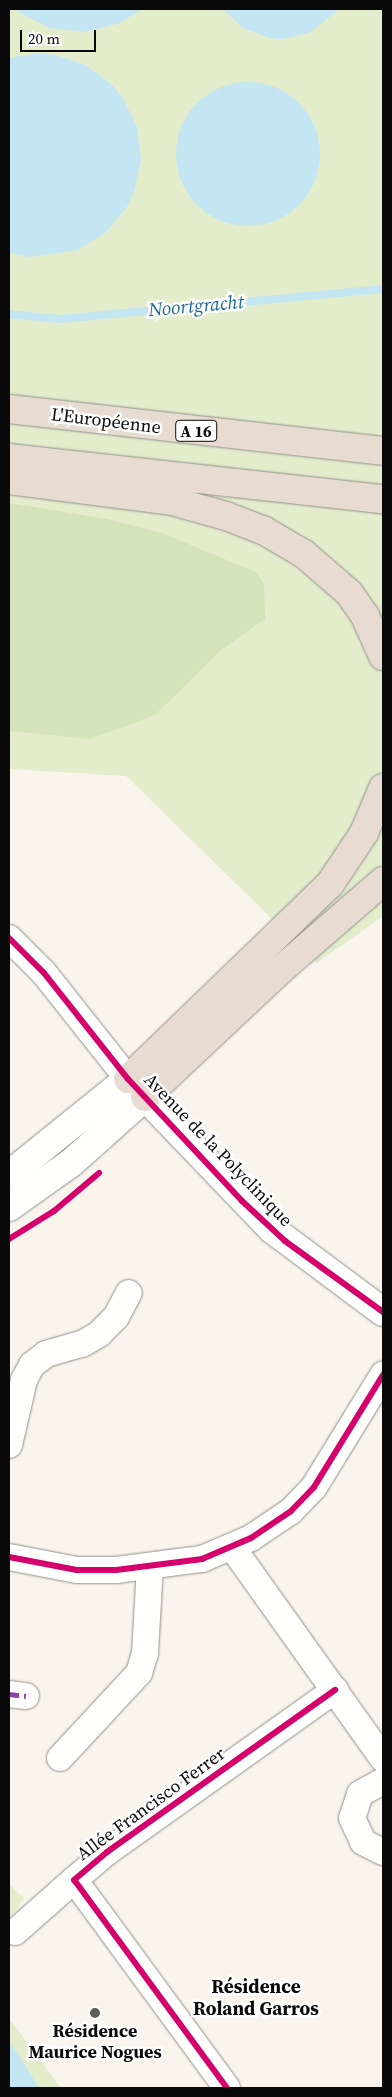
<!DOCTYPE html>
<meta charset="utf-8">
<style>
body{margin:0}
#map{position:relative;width:392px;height:2097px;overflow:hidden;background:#f9f5ec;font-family:"Source Serif 4",serif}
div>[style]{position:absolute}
.green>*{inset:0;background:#e3edcc}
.forest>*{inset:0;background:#d4e4ba}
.water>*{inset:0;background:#c3e6f2}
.round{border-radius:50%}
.stream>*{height:8px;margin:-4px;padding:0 4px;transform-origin:4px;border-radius:4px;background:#c3e6f2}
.roads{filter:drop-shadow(0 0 1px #918f8b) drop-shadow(0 0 1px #918f8b)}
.minor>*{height:26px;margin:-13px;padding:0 13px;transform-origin:13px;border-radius:13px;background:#fefefc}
.tertiary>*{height:28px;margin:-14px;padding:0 14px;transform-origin:14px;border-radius:14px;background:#fefefc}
.motorway>*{height:28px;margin:-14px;padding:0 14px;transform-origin:14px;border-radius:14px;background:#e8dcd2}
.quiet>*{height:5px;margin-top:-2.5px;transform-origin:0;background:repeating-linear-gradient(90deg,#8e44ad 0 10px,transparent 0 15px)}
.cycleway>*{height:6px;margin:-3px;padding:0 3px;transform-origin:3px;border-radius:3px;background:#d6006c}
.dots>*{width:14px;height:14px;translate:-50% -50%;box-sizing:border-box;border:2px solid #fff;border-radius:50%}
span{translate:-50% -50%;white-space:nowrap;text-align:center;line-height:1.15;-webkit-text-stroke:5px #fff;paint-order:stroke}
.shield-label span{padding:1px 4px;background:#fff;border:1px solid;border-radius:4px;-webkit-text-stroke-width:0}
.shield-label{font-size:16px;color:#090909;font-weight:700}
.street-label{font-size:18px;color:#090909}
.poi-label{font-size:18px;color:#090909;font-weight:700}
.water-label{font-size:19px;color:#176997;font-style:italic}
.neighbourhood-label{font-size:19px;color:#090909;font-weight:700}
.frame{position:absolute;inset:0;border:10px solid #090909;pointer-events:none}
.scale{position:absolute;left:20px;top:30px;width:76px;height:22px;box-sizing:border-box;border:2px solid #090909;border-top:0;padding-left:6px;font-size:15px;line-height:18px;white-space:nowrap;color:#090909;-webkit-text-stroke:4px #fff;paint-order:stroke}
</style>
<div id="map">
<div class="green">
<i style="clip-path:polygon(9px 9px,383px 9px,383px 916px,317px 963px,126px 776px,9px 769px)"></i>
<i style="clip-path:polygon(9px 1884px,24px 1898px,9px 1919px)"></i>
<i style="clip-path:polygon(9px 2018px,61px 2088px,38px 2087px,9px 2042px)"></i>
</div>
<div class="forest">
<i style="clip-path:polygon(9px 503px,107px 519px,162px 533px,256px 572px,264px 584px,265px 619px,220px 651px,155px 715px,91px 739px,9px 731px)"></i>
</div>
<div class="water">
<i style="clip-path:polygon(13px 9px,142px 9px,120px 23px,85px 32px,49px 28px)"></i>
<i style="clip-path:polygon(223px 9px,340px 9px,309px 33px,283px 39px,269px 38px,243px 28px)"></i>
<i style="clip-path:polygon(39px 53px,55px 55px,86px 65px,112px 85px,123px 98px,137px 127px,141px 160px,134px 192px,127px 207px,106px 232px,78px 250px,30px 257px,9px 253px,9px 58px)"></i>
<i class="round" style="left:176px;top:82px;width:144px;height:144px"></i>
<i style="clip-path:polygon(9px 2042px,19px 2055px,39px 2088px,9px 2088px)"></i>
</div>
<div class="stream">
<i style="left:9px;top:314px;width:51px;rotate:5.6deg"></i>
<i style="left:60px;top:319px;width:324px;rotate:-5.3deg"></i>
</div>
<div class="roads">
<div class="minor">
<i style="left:9px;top:938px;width:49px;rotate:45deg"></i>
<i style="left:44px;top:973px;width:135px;rotate:51.6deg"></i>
<i style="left:9px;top:1445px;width:67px;rotate:-77deg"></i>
<i style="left:24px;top:1380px;width:17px;rotate:-62deg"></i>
<i style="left:32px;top:1365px;width:18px;rotate:-38deg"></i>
<i style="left:46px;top:1354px;width:37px;rotate:-16deg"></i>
<i style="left:82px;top:1344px;width:20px;rotate:-30deg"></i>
<i style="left:99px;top:1334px;width:24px;rotate:-45deg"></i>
<i style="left:116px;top:1317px;width:27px;rotate:-62deg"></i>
<i style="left:232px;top:1547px;width:260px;rotate:54.5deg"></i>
<i style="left:9px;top:1557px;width:69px;rotate:10.8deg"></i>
<i style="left:77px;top:1570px;width:39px"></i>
<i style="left:116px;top:1570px;width:87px;rotate:-7.3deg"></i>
<i style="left:202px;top:1559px;width:53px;rotate:-23.2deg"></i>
<i style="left:251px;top:1538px;width:48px;rotate:-34deg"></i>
<i style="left:291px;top:1511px;width:33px;rotate:-46deg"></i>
<i style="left:314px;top:1487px;width:132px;rotate:-58.4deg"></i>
<i style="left:9px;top:1694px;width:17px;rotate:7deg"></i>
<i style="left:60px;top:1758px;width:116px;rotate:-47.1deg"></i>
<i style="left:139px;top:1673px;width:21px;rotate:-73deg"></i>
<i style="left:145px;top:1653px;width:87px;rotate:-86.7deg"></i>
<i style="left:383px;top:1781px;width:26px;rotate:151deg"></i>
<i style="left:360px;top:1794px;width:25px;rotate:108deg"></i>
<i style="left:352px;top:1818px;width:26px;rotate:65deg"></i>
<i style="left:363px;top:1842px;width:22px;rotate:27deg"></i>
<i style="left:15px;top:1932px;width:79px;rotate:-41.4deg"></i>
<i style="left:227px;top:2088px;width:258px;rotate:-126.3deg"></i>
<i style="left:74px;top:1880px;width:43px;rotate:-40.3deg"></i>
<i style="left:107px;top:1852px;width:280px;rotate:-35.4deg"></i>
</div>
<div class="tertiary">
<i style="left:9px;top:1175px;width:153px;rotate:-38.9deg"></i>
<i style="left:128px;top:1079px;width:209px;rotate:46.2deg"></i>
<i style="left:273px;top:1230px;width:137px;rotate:36.7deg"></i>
<i style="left:9px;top:1207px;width:76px;rotate:-35.4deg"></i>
<i style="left:71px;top:1163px;width:99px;rotate:-41.7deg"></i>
</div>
<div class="motorway">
<i style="left:9px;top:409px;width:376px;rotate:6.4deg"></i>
<i style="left:9px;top:458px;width:376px;rotate:6.3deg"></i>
<i style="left:9px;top:480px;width:164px;rotate:7.3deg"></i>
<i style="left:172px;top:501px;width:56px;rotate:15.5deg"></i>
<i style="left:226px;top:516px;width:40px;rotate:21deg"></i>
<i style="left:263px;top:530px;width:48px;rotate:30.3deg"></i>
<i style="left:304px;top:554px;width:60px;rotate:40.9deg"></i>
<i style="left:349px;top:593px;width:28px;rotate:55deg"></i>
<i style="left:365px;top:616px;width:44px;rotate:65.8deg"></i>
<i style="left:128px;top:1079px;width:281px;rotate:-44deg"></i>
<i style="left:330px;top:884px;width:61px;rotate:-56.3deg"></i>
<i style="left:364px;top:833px;width:49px;rotate:-67.1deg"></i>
<i style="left:145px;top:1097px;width:183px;rotate:-43.2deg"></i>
<i style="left:278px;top:972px;width:139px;rotate:-40.9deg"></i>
</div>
</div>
<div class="quiet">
<i style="left:9px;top:1694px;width:17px;rotate:7deg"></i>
</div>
<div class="cycleway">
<i style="left:9px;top:938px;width:49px;rotate:45deg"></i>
<i style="left:44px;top:973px;width:135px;rotate:51.6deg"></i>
<i style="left:128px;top:1079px;width:167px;rotate:46.9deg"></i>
<i style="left:242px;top:1201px;width:59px;rotate:42.9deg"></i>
<i style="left:285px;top:1241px;width:121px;rotate:35.9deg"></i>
<i style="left:9px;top:1239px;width:53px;rotate:-31.9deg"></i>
<i style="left:54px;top:1211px;width:59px;rotate:-40.2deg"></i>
<i style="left:9px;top:1557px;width:69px;rotate:10.8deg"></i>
<i style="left:77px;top:1570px;width:39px"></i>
<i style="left:116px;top:1570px;width:87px;rotate:-7.3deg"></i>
<i style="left:202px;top:1559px;width:53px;rotate:-23.2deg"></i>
<i style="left:251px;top:1538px;width:48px;rotate:-34deg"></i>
<i style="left:291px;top:1511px;width:33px;rotate:-46deg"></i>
<i style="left:314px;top:1487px;width:132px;rotate:-58.4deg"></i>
<i style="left:227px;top:2088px;width:258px;rotate:-126.3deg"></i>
<i style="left:74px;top:1880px;width:43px;rotate:-40.3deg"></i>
<i style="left:107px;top:1852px;width:280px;rotate:-35.4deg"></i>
</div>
<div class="dots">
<i style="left:95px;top:2013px;background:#5d5c58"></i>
</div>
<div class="shield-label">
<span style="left:196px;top:431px">A 16</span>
</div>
<div class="street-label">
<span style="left:106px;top:421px;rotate:7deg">L'Européenne</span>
<span style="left:218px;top:1150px;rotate:46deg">Avenue de la Polyclinique</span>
<span style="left:151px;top:1804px;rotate:-36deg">Allée Francisco Ferrer</span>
</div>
<div class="poi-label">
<span style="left:95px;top:2042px">Résidence<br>Maurice Nogues</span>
</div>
<div class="water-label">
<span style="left:196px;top:306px;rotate:-5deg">Noortgracht</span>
</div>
<div class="neighbourhood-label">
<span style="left:256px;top:1998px">Résidence<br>Roland Garros</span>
</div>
<div class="frame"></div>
<div class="scale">20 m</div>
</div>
